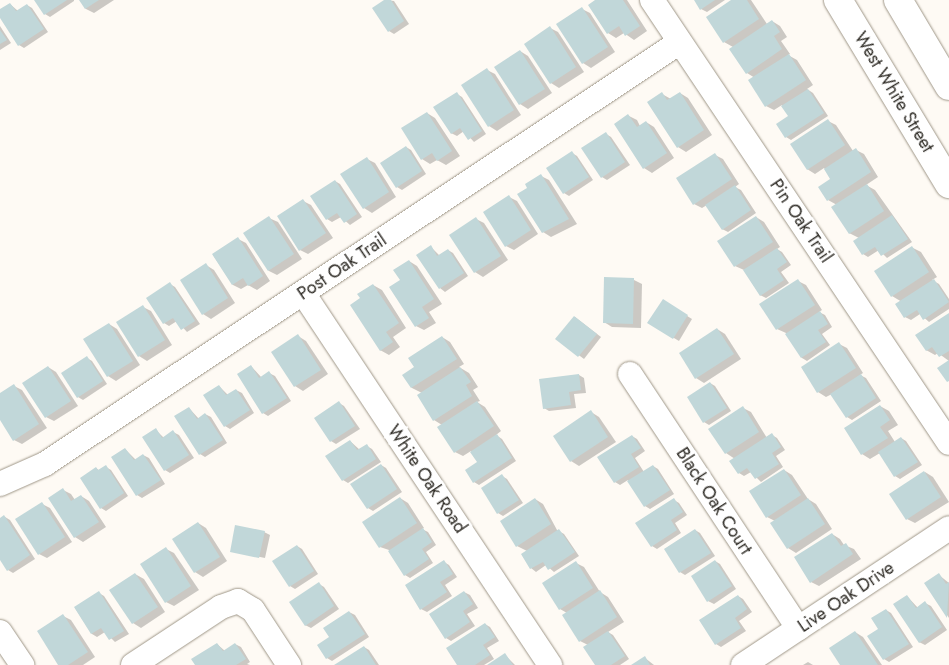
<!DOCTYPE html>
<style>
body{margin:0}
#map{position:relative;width:949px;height:665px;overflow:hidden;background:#fefaf4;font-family:Jost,sans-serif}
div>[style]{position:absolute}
.shadow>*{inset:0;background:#0003}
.building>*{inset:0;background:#c1d7d9}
.roads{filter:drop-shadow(0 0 1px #9f9788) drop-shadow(0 0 1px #9f9788)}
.minor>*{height:24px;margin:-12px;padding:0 12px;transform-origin:12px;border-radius:12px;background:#fff}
.major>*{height:28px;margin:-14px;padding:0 14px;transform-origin:14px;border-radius:14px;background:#fff}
span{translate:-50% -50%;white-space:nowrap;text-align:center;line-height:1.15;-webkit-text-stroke:5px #fff;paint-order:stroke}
.street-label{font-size:18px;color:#2e2b25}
</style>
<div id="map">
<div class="shadow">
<i style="clip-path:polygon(35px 0,74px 0,74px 1px,50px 17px,45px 14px)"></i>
<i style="clip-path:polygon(80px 0,114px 0,94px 13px,86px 9px)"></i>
<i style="clip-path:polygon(386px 0,394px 1px,409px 24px,394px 34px,389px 31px)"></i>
<i style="clip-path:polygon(598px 0,627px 0,647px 31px,634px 40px,624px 33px,616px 38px,608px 33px)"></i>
<i style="clip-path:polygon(696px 0,725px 0,707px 12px,701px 9px)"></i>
<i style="clip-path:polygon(734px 0,751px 0,767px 24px,772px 21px,780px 26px,787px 37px,781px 41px,790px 54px,788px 55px,797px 60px,813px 85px,807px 89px,813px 93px,828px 116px,791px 140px,786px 137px,789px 116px,782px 105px,774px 110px,766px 106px,755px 78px,747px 73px,733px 47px,724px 42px)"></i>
<i style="clip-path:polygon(10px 4px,18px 11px,27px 5px,32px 8px,48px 32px,24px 48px,19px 45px,0 15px,0 10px)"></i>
<i style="clip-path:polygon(582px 9px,590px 13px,615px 52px,591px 68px,583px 63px)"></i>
<i style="clip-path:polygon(0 26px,11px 43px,0 50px)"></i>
<i style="clip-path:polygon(550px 28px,558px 32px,584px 72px,559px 88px,551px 83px)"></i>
<i style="clip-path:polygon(520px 51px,528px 56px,552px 93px,528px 109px,520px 104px,496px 67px)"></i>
<i style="clip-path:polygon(487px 70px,495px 74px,521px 115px,497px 131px,489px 126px)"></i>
<i style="clip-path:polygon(680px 93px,688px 98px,712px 135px,686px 152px,678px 147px,662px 94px,671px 99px)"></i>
<i style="clip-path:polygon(457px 94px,462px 97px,486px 134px,474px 142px,464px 131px,457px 136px,451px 133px)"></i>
<i style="clip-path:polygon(427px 113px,435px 118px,460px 156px,446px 165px,437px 160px,430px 164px,422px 159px,403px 129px)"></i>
<i style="clip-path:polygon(629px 116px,637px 120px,640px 126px,646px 122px,654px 127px,674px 158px,652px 173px,644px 168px)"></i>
<i style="clip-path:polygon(828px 121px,836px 125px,853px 151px,856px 150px,864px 154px,878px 177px,866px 185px,875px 190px,912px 242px,887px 258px,879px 250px,868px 257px,863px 254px,859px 238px,849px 233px,837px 205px,828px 200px,832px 179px,824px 168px,815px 174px,807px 169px)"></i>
<i style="clip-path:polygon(606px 134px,611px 137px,630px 165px,607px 180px,602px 177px)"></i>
<i style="clip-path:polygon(406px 147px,411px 150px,426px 174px,402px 190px,397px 187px)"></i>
<i style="clip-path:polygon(572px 153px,577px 156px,593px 180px,569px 196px,564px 193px)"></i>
<i style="clip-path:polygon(715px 155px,723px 159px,739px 184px,735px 187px,741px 190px,756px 213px,728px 232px,722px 229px,707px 205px,702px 208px,694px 204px)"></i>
<i style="clip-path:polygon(367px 159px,375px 163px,396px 197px,372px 213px,364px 208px)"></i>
<i style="clip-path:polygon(541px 176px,549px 180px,577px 224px,551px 237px,543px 232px,529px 188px)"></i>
<i style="clip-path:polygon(335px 181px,340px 184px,362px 217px,350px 225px,341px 217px,332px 222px,327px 219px)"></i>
<i style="clip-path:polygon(509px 197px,517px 201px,538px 234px,514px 250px,506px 246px)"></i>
<i style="clip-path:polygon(303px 201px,311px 205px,333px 238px,308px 254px,300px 250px)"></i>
<i style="clip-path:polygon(756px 217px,764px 222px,780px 247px,777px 249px,782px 252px,791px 265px,781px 272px,789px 283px,766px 298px,760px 295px,744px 270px,735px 266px)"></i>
<i style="clip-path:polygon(269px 218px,278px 222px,302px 259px,277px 275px,269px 271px,245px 233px)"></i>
<i style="clip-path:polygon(476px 219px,484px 223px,508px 260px,483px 277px,475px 272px)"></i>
<i style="clip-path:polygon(238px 239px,246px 243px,270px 281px,257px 290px,248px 285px,241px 289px,233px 285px,213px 255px)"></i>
<i style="clip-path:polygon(431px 247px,440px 256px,448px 250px,453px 253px,468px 276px,445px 292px,440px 288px)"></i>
<i style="clip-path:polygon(913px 248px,921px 252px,937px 277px,932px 280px,939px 284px,949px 299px,949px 309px,929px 322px,920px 314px,911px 320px,905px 317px,897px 305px,902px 302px,892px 296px)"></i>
<i style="clip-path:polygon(409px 261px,417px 266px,442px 304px,429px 312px,436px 323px,424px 330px,416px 326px,402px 281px)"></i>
<i style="clip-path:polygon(206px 265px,214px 270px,235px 303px,211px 319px,203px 314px)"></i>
<i style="clip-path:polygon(634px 280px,642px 284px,641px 328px,612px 327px,604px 322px)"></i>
<i style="clip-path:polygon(798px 281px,806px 285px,822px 310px,819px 312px,825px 315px,832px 327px,822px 334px,830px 345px,807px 361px,802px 358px,786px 333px,777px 329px)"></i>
<i style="clip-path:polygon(170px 284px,175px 287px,200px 324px,187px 332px,177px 321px,169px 326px,164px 323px)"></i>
<i style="clip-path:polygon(373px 285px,382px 290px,406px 328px,393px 337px,400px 347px,389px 355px,380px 350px)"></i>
<i style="clip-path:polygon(663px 301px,692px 319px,679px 341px,649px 323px)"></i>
<i style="clip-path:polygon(143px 307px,151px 311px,172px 345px,147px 361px,139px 356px,118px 323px)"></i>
<i style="clip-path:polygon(949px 314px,949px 361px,938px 353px,935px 355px,926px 350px)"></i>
<i style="clip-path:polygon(575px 317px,601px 337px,584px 359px,557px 339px)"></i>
<i style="clip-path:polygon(109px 324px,117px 329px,140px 365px,116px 381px,108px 376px,85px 340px)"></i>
<i style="clip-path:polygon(717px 329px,725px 334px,741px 359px,704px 383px,696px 378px)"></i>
<i style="clip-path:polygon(298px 336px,306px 341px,328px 374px,303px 391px,295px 386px)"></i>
<i style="clip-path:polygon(442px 337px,450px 342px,464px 364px,459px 367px,469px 373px,478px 387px,473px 390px,480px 401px,477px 402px,485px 407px,501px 431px,496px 435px,502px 439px,516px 461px,479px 485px,474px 482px,479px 462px,471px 451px,463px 456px,455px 452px,442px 425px,434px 420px,422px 393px,412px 388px,404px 375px,415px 367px)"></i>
<i style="clip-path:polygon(839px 344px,847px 348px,863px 373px,860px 375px,866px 378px,881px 401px,852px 420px,847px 417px,832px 394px,826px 397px,818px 392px,802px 368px)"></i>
<i style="clip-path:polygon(87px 358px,92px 361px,107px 384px,83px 400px,78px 397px)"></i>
<i style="clip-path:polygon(251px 366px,262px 378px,269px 373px,275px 376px,291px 401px,268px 416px,263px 413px)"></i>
<i style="clip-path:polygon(48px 367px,56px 372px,78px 406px,54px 421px,46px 417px)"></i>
<i style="clip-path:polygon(579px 375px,584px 378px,586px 393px,574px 394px,576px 408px,549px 411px,544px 408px)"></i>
<i style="clip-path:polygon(710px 383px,715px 386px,731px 411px,709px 425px,704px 422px)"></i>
<i style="clip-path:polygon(14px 386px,22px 390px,47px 428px,22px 444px,14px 440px,0 418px,0 395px)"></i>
<i style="clip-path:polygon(219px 386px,228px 395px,236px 390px,242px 393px,254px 413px,230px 429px,225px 426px)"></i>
<i style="clip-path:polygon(339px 403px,344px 406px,360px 429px,336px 444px,331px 441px,316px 418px)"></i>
<i style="clip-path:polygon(880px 406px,889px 411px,898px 425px,888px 431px,895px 442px,901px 438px,906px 441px,922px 465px,900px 479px,895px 476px,880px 453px,870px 459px,862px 454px,846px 429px)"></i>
<i style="clip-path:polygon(189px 408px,199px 419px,205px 414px,211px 417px,227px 443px,205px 457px,200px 454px,176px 417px)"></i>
<i style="clip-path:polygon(743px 408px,751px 412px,767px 438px,772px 435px,777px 438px,785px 450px,776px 456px,783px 467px,761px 482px,751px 472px,744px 476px,739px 473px,735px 459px,726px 453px)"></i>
<i style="clip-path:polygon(591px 412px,599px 417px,616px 442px,579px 466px,571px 461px)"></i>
<i style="clip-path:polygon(156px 430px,164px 438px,173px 432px,179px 435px,194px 458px,170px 473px,165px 470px,144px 438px)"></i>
<i style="clip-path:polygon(632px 436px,637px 439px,645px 451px,635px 458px,644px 472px,653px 466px,658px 469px,674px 494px,650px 509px,645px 506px,628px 480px,620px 485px,615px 482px)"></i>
<i style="clip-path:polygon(350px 441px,360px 450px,367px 446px,372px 449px,381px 462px,348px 483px,343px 480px)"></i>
<i style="clip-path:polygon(125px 449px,136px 460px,143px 455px,149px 458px,165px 484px,142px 498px,137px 495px,112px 457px)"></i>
<i style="clip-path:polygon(381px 465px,386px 468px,402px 492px,373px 511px,368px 508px)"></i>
<i style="clip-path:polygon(106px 467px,111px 470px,128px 496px,106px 511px,101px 508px,96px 468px,100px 471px)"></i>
<i style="clip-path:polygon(784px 470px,792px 475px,808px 499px,816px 504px,832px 529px,796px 553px,788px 548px,775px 521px,767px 517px)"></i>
<i style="clip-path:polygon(925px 472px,933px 477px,949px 502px,915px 523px,907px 519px)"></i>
<i style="clip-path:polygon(502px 476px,507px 479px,523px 503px,503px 516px,498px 513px)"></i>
<i style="clip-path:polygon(63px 490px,71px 494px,75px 500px,81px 496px,89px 501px,106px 527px,83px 542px,75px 537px)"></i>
<i style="clip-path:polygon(400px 498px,408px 503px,424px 528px,422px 529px,428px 532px,436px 545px,426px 552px,433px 563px,410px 578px,405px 575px,389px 550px,380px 547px)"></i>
<i style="clip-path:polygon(535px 499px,543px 504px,557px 530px,564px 534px,579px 556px,554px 572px,546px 565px,536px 572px,531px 568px,522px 555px,527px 551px,517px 546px)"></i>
<i style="clip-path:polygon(674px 500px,679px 503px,687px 515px,675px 523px,681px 533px,657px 549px,652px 546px)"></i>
<i style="clip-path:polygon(42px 504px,50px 508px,72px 542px,47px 558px,39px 554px)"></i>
<i style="clip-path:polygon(5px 517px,10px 520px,35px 559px,13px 573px,8px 570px,0 558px,0 520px)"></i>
<i style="clip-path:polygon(198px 523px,206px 528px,227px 561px,203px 577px,195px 572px,174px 539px)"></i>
<i style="clip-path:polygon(695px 530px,700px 533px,715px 556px,685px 575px,680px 572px,665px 549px)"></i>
<i style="clip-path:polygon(264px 532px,270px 535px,265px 558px,231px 551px)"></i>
<i style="clip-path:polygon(832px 534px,840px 539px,844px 545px,854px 549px,861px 559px,819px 586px,811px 582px)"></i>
<i style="clip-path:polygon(297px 546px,302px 549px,318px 574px,295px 589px,290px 586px)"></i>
<i style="clip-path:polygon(166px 549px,174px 553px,199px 590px,174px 606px,166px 602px)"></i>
<i style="clip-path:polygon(715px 561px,720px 564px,736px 589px,714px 604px,708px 601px)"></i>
<i style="clip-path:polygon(444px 562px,449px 565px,457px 577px,445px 585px,452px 596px,427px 612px,421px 609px)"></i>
<i style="clip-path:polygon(576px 563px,584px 567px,600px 592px,608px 597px,624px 622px,608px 632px,613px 635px,629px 659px,620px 665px,597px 665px,588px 645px,580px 641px,567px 613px,560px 609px)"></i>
<i style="clip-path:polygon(135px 574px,144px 579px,165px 612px,141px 628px,133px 623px)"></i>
<i style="clip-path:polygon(939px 575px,949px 583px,949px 618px,926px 583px)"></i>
<i style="clip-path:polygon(319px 584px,324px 587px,339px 609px,311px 628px,305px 625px)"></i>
<i style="clip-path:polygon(464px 592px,470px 595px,478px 608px,467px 614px,475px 626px,451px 641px,446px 638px)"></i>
<i style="clip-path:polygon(99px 593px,104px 596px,129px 634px,115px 642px,105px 632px,97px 637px,92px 634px,75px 608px)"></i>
<i style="clip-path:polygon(738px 596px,743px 599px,752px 612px,739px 621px,746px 631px,721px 647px,716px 644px)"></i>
<i style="clip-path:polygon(907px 596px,918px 608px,925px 603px,931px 606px,947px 630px,925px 645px,919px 642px)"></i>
<i style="clip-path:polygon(886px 610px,891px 613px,913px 647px,889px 662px,884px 659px,869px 636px,880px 629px)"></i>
<i style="clip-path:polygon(349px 612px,355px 615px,369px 637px,332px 661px,327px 658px,331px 638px)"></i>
<i style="clip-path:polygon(63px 616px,71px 620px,95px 657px,83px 665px,60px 665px)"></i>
<i style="clip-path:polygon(485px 624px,490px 627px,499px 641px,487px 648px,494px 659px,484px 665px,459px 665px)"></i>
<i style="clip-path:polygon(855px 632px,863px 637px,882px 665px,842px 665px)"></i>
<i style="clip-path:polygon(217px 644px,225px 651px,235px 644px,241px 647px,250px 662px,247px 664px,250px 665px,196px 665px)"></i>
<i style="clip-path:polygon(364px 647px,369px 650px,379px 665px,336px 665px)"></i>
<i style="clip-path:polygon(505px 655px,515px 665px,489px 665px)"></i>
<i style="clip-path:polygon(645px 658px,654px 665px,634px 665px)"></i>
<i style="clip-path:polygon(808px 662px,813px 665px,803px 665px)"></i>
</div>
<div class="building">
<i style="clip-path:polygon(34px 0,67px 0,44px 15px)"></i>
<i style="clip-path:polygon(79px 0,99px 0,85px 9px)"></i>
<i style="clip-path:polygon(384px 0,391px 0,404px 21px,388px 32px,372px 8px)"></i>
<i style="clip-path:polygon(595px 0,623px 0,640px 26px,625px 36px,619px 26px,607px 34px,588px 5px)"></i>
<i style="clip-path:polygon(694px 0,715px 0,700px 10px)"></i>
<i style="clip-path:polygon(731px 0,747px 0,759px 19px,723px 43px,706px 17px)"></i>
<i style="clip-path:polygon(10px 3px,16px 11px,27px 4px,44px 29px,18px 46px,0 18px,0 9px)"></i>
<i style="clip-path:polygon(582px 7px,608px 47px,582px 64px,556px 24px)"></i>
<i style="clip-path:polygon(772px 20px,780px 32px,774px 36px,782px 49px,746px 74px,729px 49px)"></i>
<i style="clip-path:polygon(550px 26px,576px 67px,550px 84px,524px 44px)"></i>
<i style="clip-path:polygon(0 30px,7px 40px,0 44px)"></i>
<i style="clip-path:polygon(520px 50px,545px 89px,519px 105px,494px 67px)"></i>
<i style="clip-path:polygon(789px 54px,806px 80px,765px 107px,748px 80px)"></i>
<i style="clip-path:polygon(487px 68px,514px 110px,488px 127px,461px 85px)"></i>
<i style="clip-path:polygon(808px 89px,824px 113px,785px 138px,776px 124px,788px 116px,781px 106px)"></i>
<i style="clip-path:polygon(457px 92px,482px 131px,468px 140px,460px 128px,451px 134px,433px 107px)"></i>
<i style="clip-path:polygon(662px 92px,667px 100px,680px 92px,704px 130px,677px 148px,647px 102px)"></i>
<i style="clip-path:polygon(427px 112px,452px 151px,437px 161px,432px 153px,421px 160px,401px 128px)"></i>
<i style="clip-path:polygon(628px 114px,637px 127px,646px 121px,667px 153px,643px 169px,614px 124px)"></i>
<i style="clip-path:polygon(828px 119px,845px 145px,807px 170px,790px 144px)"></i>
<i style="clip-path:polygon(606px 132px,625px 162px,601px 178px,581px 148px)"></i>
<i style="clip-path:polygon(406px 146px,422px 171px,396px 188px,380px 163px)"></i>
<i style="clip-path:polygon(856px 148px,871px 172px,827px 201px,818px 187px,830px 179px,824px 169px)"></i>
<i style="clip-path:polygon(572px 151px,589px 177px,563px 194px,546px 168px)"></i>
<i style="clip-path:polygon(715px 153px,732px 179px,693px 205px,676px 178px)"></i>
<i style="clip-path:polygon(367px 157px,389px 192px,363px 209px,340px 174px)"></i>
<i style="clip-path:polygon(541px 174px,569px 219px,542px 233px,517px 194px,527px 188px,525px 184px)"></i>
<i style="clip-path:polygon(335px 180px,357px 214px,344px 223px,337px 213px,326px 220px,310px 196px)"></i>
<i style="clip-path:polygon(867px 184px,884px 211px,849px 234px,831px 207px)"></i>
<i style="clip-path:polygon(735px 185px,751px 210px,722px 230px,705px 205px)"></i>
<i style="clip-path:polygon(509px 195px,531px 230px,505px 247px,483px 212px)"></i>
<i style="clip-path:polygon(303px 199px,326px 233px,299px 251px,277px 216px)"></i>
<i style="clip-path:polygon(892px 215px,908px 239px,881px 256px,875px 247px,862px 255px,853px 241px)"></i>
<i style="clip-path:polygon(269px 216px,294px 254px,268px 271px,243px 233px)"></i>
<i style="clip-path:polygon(756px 216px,773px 242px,734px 267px,717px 241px)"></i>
<i style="clip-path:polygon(476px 217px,501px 256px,474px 273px,449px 235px)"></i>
<i style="clip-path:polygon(238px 237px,263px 276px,248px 286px,243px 278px,232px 285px,212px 254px)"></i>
<i style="clip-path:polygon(431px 245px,437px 256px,448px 249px,464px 273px,439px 289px,416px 255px)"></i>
<i style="clip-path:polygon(912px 246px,929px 272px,891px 297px,874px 271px)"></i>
<i style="clip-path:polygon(777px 248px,787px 262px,777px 269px,784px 280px,760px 296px,743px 270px)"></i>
<i style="clip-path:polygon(409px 260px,434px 299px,422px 307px,429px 318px,415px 327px,389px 287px,400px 280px,393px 270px)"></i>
<i style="clip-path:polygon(206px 263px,228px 298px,202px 315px,180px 280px)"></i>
<i style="clip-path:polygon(604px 277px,634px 278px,633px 324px,603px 323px)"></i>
<i style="clip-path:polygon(798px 279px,815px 305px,776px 330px,759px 304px)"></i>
<i style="clip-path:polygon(934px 279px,949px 302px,923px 320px,917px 310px,904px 318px,895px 304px)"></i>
<i style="clip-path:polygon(170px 282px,195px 321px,181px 330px,173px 318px,163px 324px,146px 298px)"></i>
<i style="clip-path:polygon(373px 284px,399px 323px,386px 332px,393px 342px,380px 351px,350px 305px,360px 298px,357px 294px)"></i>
<i style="clip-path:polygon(663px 299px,688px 315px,673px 339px,647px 323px)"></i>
<i style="clip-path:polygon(143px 305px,165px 340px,138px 357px,116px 322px)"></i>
<i style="clip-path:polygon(820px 311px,828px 324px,818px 330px,826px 342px,801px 358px,785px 334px)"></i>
<i style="clip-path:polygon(949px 313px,949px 351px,939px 357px,932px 347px,926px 351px,915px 335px)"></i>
<i style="clip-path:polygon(574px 316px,597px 334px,578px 357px,555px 339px)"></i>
<i style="clip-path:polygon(109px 323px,133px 361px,107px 377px,83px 339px)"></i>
<i style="clip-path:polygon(717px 328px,734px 354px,695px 379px,679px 353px)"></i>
<i style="clip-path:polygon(298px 334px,321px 370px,294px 387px,271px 352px)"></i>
<i style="clip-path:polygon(442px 336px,457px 359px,411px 388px,402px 375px,414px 367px,408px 358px)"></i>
<i style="clip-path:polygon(839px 342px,856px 368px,817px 393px,801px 367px)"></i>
<i style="clip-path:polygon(87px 356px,103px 381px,77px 398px,61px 373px)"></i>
<i style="clip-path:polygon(949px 360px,949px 381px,947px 382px,937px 368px)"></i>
<i style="clip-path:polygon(251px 365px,259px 378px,269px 371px,287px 398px,262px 414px,237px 374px)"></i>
<i style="clip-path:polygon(48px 366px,71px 401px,45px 418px,22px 383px)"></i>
<i style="clip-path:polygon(460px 367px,471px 382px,466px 385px,472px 396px,433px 421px,417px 395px)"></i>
<i style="clip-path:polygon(579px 374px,581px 390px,569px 392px,571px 405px,543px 409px,539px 379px)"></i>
<i style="clip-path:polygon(861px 374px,876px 398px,846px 418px,830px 394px)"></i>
<i style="clip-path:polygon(710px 382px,727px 408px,703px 423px,687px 397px)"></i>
<i style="clip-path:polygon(14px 384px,39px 424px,13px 441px,0 420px,0 393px)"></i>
<i style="clip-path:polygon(219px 385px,226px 395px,236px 389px,250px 410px,224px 427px,203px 395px)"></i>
<i style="clip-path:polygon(339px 401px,355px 426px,330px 442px,314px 418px)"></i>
<i style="clip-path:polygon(477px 401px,494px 426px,454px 453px,437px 427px)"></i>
<i style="clip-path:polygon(880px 405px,890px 420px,880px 427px,888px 438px,861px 455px,844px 428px)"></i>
<i style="clip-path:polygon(743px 406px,759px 432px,725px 454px,708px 429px)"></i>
<i style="clip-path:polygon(189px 407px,197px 419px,205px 413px,223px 440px,199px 455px,174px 416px)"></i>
<i style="clip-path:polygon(591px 410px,608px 437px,570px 462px,553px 436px)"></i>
<i style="clip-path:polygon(156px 428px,162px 438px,173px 430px,189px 455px,164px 471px,142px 437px)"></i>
<i style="clip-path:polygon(772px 433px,781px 447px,772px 453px,779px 464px,755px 479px,747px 468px,738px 474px,729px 461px)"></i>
<i style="clip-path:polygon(497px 434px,512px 458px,473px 483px,465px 470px,477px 462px,470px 452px)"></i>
<i style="clip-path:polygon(632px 435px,641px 448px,631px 454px,639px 467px,614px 483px,597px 457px)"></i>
<i style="clip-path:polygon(901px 437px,918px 462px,894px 477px,878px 452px)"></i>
<i style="clip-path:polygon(350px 440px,357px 450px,367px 444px,376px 459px,342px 481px,325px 456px)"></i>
<i style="clip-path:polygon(125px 448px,134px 460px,143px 454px,161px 480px,136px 496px,111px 457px)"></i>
<i style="clip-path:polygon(381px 464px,397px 489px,367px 509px,350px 484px)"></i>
<i style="clip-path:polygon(106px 465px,124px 493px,100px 509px,80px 478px,96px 467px,98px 470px)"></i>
<i style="clip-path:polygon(653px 465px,670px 490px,644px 507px,627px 481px)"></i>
<i style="clip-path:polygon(784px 469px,801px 495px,766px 518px,749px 491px)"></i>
<i style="clip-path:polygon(924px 471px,941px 497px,906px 520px,889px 494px)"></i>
<i style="clip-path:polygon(502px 474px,519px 500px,497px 514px,481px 488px)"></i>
<i style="clip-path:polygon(63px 488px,71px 501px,81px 495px,99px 522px,74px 538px,48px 498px)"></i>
<i style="clip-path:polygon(400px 497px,417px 523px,379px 548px,362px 522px)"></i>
<i style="clip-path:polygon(535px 498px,551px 524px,516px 547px,500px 521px)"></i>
<i style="clip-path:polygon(674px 498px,683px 512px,671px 520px,677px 530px,651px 547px,635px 523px)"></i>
<i style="clip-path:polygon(808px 498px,825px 524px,787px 549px,770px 523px)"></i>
<i style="clip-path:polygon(42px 502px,65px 537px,38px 555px,15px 519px)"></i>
<i style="clip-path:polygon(4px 515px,30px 555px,7px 571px,0 560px,0 518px)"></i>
<i style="clip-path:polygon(198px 522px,220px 557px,194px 573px,172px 539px)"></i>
<i style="clip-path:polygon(235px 525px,265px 531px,259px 558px,230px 552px)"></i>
<i style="clip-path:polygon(423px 528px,432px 542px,422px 549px,429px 559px,404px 576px,388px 551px)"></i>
<i style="clip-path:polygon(559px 529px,575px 552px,548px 570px,543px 562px,530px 569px,521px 554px)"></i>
<i style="clip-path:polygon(695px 529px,711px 553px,679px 573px,664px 549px)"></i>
<i style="clip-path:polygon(832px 533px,841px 546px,846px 543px,853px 554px,810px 583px,794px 557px)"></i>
<i style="clip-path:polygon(297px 545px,314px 571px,289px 587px,272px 561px)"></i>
<i style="clip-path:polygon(166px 547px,191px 586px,165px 603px,140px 564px)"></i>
<i style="clip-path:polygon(444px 560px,453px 574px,440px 582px,447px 592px,420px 610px,405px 585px)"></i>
<i style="clip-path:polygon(715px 560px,732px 586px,707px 602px,691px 576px)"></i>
<i style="clip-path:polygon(576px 561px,593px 588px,559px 610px,542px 583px)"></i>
<i style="clip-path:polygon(135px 573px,158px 607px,132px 624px,109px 590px)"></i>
<i style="clip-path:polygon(939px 573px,946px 584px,949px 582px,947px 618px,924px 583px)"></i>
<i style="clip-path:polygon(319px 582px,334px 606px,305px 626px,289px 602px)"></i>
<i style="clip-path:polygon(600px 590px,617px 617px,579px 642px,562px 615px)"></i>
<i style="clip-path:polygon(99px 591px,124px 631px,109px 640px,101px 628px,91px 634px,74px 607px)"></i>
<i style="clip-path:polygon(464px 591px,473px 604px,463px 611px,470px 622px,445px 639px,429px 614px)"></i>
<i style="clip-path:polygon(738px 595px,747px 609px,735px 618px,741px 628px,715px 645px,699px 620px)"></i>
<i style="clip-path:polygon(907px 595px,916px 608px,925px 601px,942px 627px,919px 643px,893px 604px)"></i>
<i style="clip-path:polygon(886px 609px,909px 644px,883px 660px,867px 636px,878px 629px,871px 618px)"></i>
<i style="clip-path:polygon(349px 611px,365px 634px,326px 659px,317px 645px,329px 637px,323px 628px)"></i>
<i style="clip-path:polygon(63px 614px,88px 652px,68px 665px,58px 665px,37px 631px)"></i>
<i style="clip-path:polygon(485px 623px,495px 637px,483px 645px,490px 655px,475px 665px,457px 665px,446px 648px)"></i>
<i style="clip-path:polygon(608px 631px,625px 656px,611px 665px,595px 665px,583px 647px)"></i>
<i style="clip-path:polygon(855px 631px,878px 665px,840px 665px,829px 648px)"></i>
<i style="clip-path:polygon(217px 643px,223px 651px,235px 643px,246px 659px,236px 665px,195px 665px,191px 659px)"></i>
<i style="clip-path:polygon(364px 646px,376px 665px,334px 665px)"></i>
<i style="clip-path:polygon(505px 653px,513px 665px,487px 665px)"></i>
<i style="clip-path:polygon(645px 656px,650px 665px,631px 665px)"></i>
</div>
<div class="roads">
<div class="minor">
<i style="left:652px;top:0;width:533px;rotate:56.16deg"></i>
<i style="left:303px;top:293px;width:447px;rotate:56.4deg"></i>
<i style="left:630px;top:374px;width:305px;rotate:56.5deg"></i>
<i style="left:0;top:484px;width:49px;rotate:-24deg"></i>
<i style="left:45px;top:464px;width:762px;rotate:-33.61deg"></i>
<i style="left:0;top:632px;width:40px;rotate:56deg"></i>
<i style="left:133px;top:665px;width:105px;rotate:-33.4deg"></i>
<i style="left:221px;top:607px;width:18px;rotate:-19deg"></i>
<i style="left:238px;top:601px;width:17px;rotate:31deg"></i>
<i style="left:253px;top:610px;width:66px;rotate:56.8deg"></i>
<i style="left:743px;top:665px;width:247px;rotate:-33.6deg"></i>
</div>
<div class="major">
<i style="left:838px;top:0;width:215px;rotate:58.9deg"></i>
<i style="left:898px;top:0;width:100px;rotate:59.3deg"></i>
</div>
</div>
<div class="street-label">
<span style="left:894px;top:92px;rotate:59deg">West White Street</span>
<span style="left:801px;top:221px;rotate:56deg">Pin Oak Trail</span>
<span style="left:342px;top:267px;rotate:-34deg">Post Oak Trail</span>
<span style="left:427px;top:479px;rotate:56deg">White Oak Road</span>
<span style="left:714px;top:501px;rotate:57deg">Black Oak Court</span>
<span style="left:846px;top:597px;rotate:-34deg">Live Oak Drive</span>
</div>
</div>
